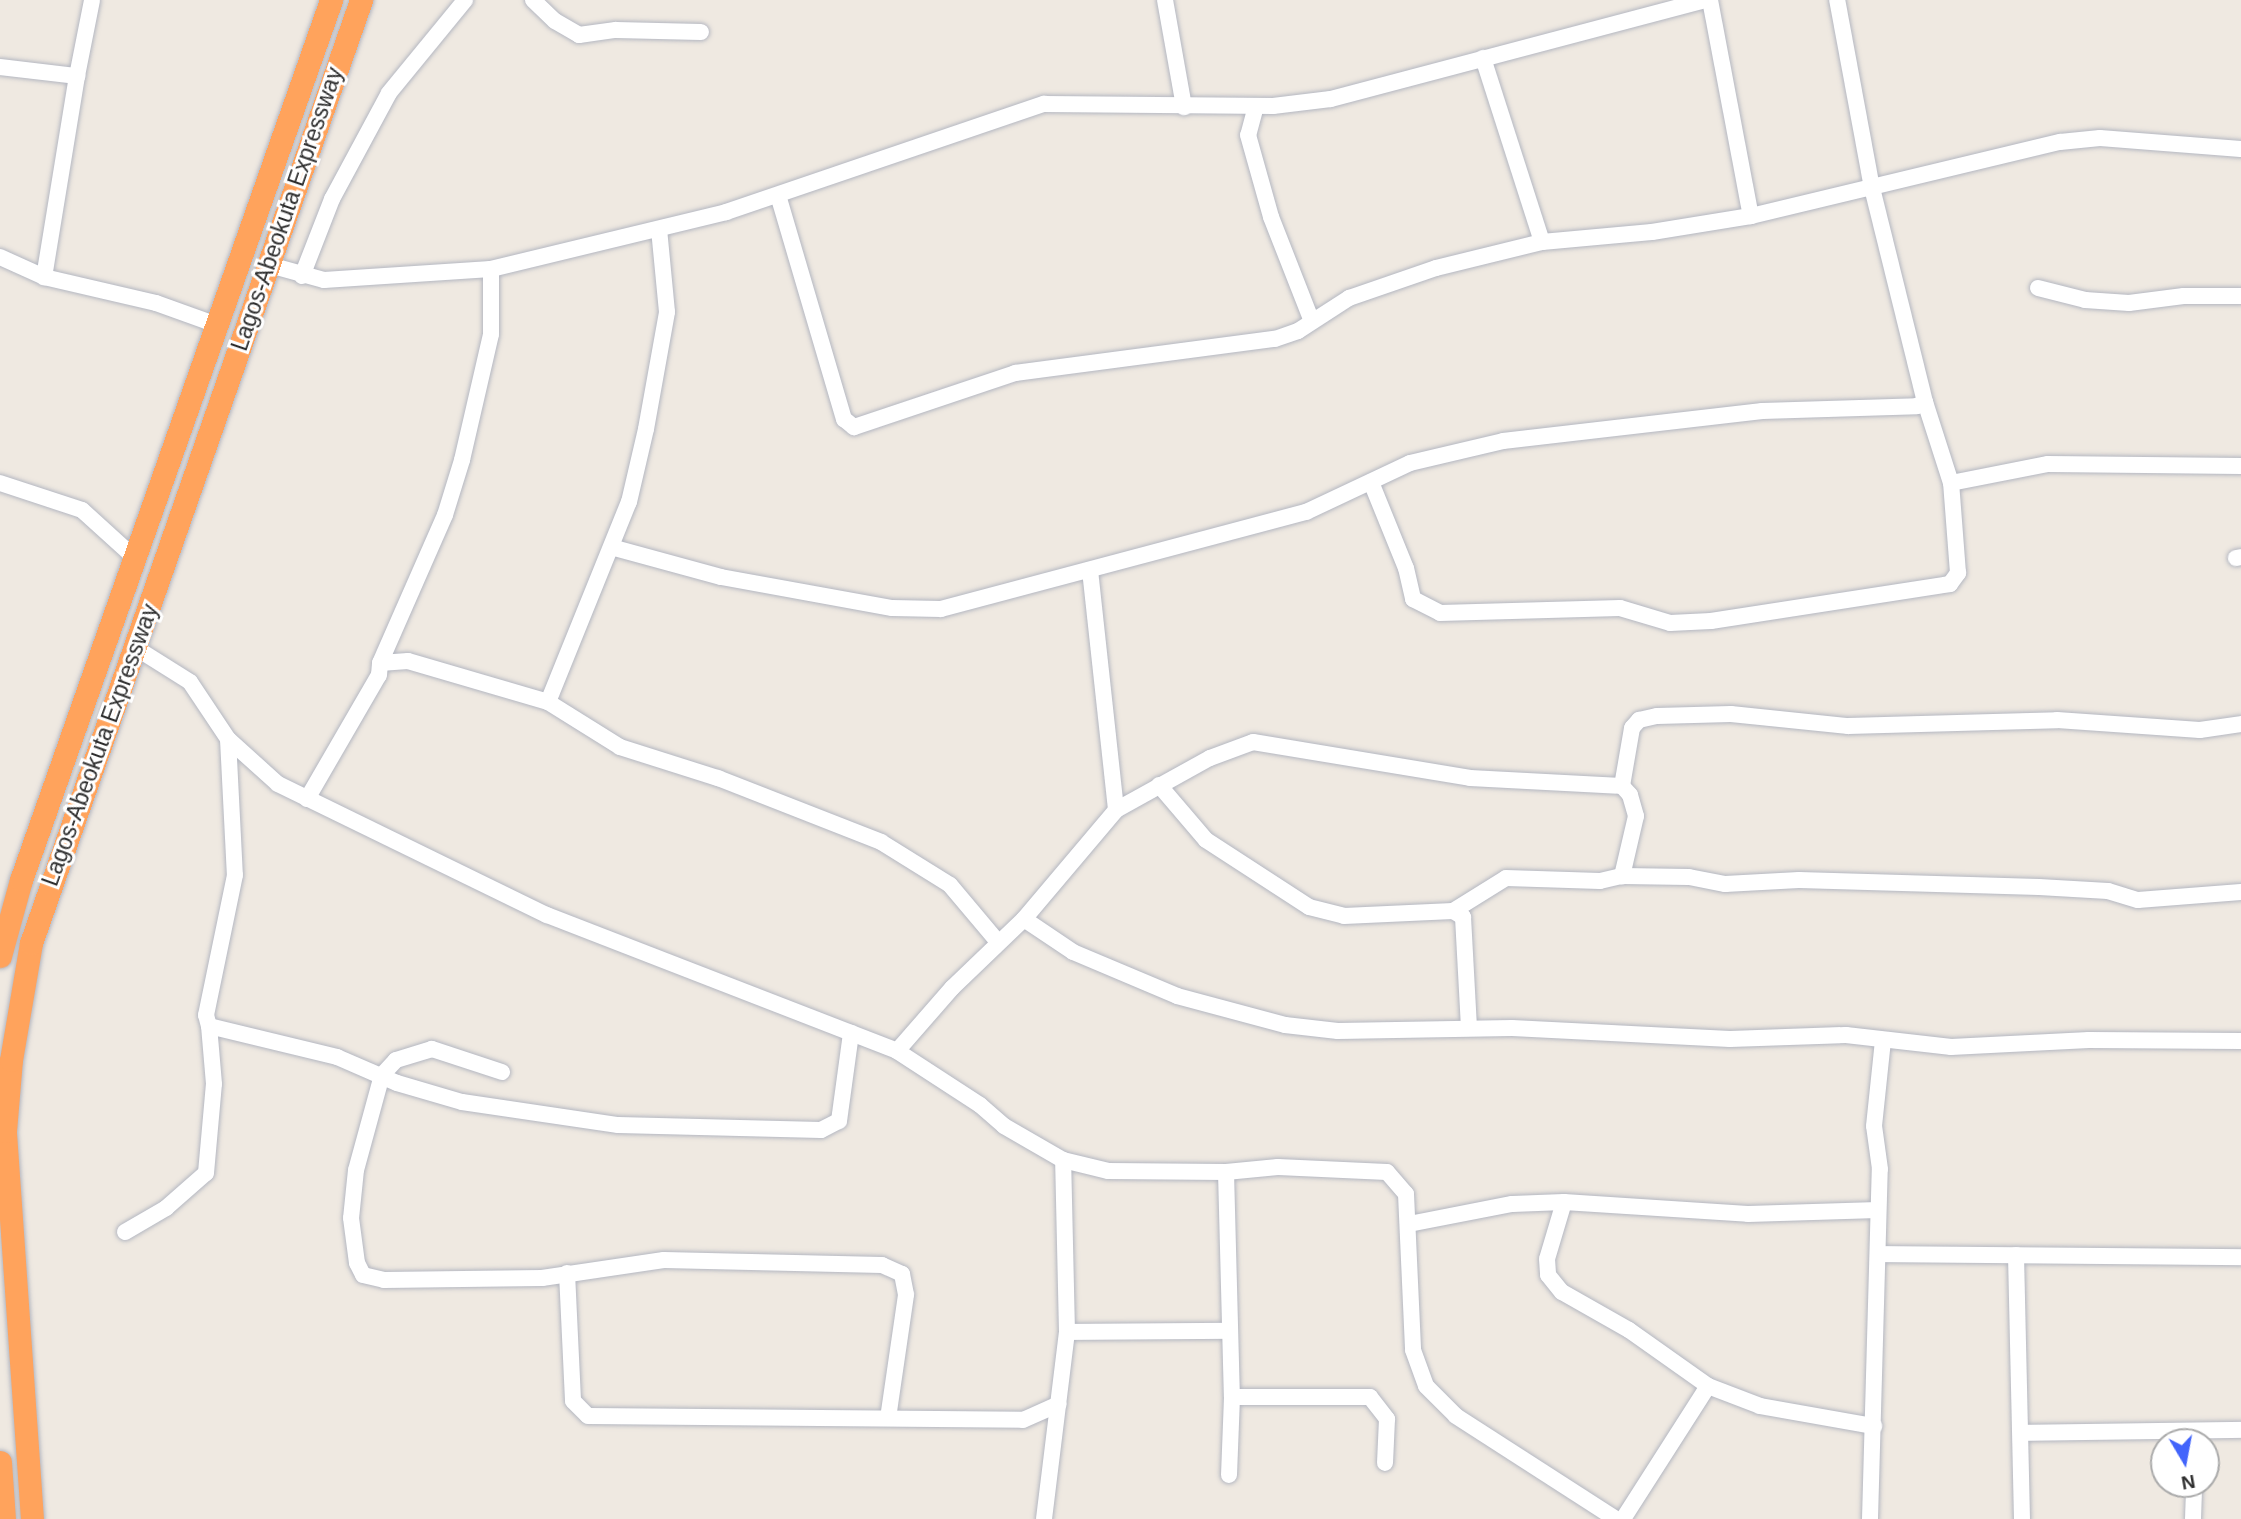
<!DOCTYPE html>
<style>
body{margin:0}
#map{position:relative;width:2241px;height:1519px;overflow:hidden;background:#efe9e1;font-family:Arial,sans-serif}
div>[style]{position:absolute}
.roads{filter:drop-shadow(0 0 2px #b4b7c1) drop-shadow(0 0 2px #b4b7c1)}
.minor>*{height:16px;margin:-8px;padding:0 8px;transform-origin:8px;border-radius:8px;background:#fff}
.highway>*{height:23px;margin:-11.5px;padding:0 11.5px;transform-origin:11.5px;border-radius:11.5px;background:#ffa35c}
span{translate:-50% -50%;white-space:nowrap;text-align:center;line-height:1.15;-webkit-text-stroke:6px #fff;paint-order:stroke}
.street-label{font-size:23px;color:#2e2e2e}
.north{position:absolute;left:2150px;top:1428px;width:70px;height:70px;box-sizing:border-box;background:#fff;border:2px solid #ababab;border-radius:50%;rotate:170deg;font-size:19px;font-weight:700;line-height:28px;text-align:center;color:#2e2e2e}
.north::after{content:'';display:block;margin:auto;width:24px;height:32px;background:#4264fb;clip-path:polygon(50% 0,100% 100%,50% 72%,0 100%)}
</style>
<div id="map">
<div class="roads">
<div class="minor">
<i style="left:533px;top:0;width:30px;rotate:44deg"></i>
<i style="left:555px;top:21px;width:28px;rotate:30deg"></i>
<i style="left:579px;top:35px;width:37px;rotate:-8deg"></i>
<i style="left:616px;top:30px;width:85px;rotate:1.3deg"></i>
<i style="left:1165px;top:0;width:109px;rotate:79.9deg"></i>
<i style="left:1710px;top:0;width:220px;rotate:79.3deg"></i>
<i style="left:1483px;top:58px;width:193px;rotate:72.2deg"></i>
<i style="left:0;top:67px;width:78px;rotate:6.7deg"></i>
<i style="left:77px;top:76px;width:77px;rotate:-78.8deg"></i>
<i style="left:77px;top:76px;width:204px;rotate:99.3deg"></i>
<i style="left:44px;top:277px;width:115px;rotate:13.1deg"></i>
<i style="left:156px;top:303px;width:65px;rotate:19.8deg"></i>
<i style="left:1256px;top:106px;width:30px;rotate:105deg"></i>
<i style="left:1248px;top:135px;width:85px;rotate:74.3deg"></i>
<i style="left:1271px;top:217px;width:110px;rotate:68.6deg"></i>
<i style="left:778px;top:195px;width:234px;rotate:73.6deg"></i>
<i style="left:844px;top:419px;width:13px;rotate:39deg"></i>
<i style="left:854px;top:427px;width:170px;rotate:-18.5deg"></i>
<i style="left:1015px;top:373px;width:262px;rotate:-7.5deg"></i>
<i style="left:1275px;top:339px;width:24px;rotate:-19deg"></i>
<i style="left:1298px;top:331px;width:61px;rotate:-32.9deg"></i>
<i style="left:1349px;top:298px;width:92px;rotate:-19deg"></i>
<i style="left:1436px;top:268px;width:109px;rotate:-13.8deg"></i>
<i style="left:1542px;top:242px;width:110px;rotate:-5.2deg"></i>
<i style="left:1652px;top:232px;width:100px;rotate:-9.2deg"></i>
<i style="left:1751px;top:216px;width:318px;rotate:-13.5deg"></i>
<i style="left:2060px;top:142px;width:40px;rotate:-5.7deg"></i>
<i style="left:2100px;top:138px;width:141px;rotate:4.5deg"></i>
<i style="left:0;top:257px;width:48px;rotate:24.4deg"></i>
<i style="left:266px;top:264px;width:60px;rotate:15.4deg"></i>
<i style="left:324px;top:280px;width:167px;rotate:-3.8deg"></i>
<i style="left:491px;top:269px;width:242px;rotate:-13.6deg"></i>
<i style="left:726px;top:212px;width:336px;rotate:-18.8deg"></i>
<i style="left:1044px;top:104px;width:229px;rotate:0.5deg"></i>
<i style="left:1273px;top:106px;width:58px;rotate:-6.9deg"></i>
<i style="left:1331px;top:99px;width:389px;rotate:-14.8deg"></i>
<i style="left:302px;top:276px;width:83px;rotate:-68.7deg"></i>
<i style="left:332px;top:199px;width:120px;rotate:-61.7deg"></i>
<i style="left:389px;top:93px;width:120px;rotate:-50.7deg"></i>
<i style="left:2038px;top:288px;width:49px;rotate:14.3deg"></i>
<i style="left:2085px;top:300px;width:44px;rotate:3.9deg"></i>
<i style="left:2129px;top:303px;width:55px;rotate:-7.3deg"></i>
<i style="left:2184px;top:296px;width:57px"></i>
<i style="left:1371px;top:482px;width:93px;rotate:67.9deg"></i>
<i style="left:1406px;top:568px;width:32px;rotate:77deg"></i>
<i style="left:1413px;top:599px;width:30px;rotate:27deg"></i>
<i style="left:1440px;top:613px;width:180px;rotate:-1.6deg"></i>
<i style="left:1620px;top:608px;width:52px;rotate:16.7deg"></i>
<i style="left:1670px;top:623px;width:41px;rotate:-2.8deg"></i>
<i style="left:1711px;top:621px;width:242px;rotate:-8.8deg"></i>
<i style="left:1950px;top:584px;width:14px;rotate:-54deg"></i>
<i style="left:1958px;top:573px;width:90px;rotate:-94.4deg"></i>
<i style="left:1951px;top:483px;width:85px;rotate:-107.8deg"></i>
<i style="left:1925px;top:402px;width:220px;rotate:-103.9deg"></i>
<i style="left:1872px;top:188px;width:191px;rotate:-100.5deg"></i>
<i style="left:0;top:483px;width:86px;rotate:18.2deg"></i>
<i style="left:82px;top:510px;width:72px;rotate:42.2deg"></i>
<i style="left:1951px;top:483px;width:99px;rotate:-11.1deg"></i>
<i style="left:2048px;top:464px;width:193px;rotate:0.6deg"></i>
<i style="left:611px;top:547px;width:114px;rotate:15.3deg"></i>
<i style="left:721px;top:577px;width:174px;rotate:10.3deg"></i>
<i style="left:892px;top:608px;width:49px;rotate:1.2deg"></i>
<i style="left:941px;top:609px;width:378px;rotate:-14.9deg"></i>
<i style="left:1306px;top:512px;width:115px;rotate:-25.2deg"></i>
<i style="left:1410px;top:463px;width:96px;rotate:-13.3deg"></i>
<i style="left:1503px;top:441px;width:261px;rotate:-6.6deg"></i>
<i style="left:1762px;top:411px;width:155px;rotate:-1.8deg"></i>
<i style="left:1917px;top:406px;width:9px;rotate:-27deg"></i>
<i style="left:2236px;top:558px;width:5px;rotate:-11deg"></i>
<i style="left:1090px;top:570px;width:241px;rotate:83.8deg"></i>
<i style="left:136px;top:648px;width:64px;rotate:32.2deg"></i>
<i style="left:190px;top:682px;width:69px;rotate:56.3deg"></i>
<i style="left:228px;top:739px;width:67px;rotate:42deg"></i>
<i style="left:278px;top:784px;width:299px;rotate:26deg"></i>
<i style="left:547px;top:915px;width:375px;rotate:21.2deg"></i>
<i style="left:897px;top:1051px;width:99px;rotate:33deg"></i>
<i style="left:980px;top:1105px;width:32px;rotate:41deg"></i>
<i style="left:1004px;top:1126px;width:68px;rotate:30deg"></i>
<i style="left:1063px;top:1160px;width:46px;rotate:13.7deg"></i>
<i style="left:1108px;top:1171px;width:118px;rotate:0.5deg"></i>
<i style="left:1226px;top:1172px;width:52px;rotate:-5.5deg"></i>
<i style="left:1278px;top:1167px;width:109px;rotate:2.6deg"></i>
<i style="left:1387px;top:1172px;width:29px;rotate:49deg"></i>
<i style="left:1406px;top:1194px;width:156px;rotate:87.4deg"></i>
<i style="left:1413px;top:1350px;width:38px;rotate:70deg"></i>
<i style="left:1426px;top:1386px;width:42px;rotate:45deg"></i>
<i style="left:1456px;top:1416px;width:190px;rotate:32.8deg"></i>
<i style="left:380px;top:663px;width:162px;rotate:-66.3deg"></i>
<i style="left:445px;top:515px;width:58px;rotate:-72.8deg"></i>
<i style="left:462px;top:460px;width:129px;rotate:-77deg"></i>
<i style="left:491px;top:334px;width:65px;rotate:-90deg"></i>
<i style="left:548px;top:702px;width:216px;rotate:-68deg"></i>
<i style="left:629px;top:502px;width:75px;rotate:-76.9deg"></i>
<i style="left:646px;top:429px;width:119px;rotate:-79.8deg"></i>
<i style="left:667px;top:312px;width:83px;rotate:-95.5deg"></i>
<i style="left:228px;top:739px;width:136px;rotate:87.1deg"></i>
<i style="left:235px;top:875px;width:143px;rotate:101.7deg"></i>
<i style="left:206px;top:1015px;width:11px;rotate:75deg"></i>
<i style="left:209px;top:1026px;width:132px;rotate:13.6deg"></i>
<i style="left:337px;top:1057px;width:65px;rotate:23.4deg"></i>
<i style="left:397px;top:1083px;width:68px;rotate:16.3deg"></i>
<i style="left:462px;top:1102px;width:158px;rotate:8.4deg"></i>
<i style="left:618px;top:1125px;width:203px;rotate:1.4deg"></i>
<i style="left:821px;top:1130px;width:20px;rotate:-27deg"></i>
<i style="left:839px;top:1121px;width:89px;rotate:-82.2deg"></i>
<i style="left:1159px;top:785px;width:72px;rotate:49.5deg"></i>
<i style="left:1206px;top:840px;width:123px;rotate:33deg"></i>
<i style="left:1309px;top:907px;width:36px;rotate:14deg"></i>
<i style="left:1344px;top:916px;width:109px;rotate:-2.6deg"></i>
<i style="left:1453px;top:911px;width:12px;rotate:31deg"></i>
<i style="left:1463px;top:917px;width:111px;rotate:86.9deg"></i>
<i style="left:1622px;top:786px;width:59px;rotate:-80.2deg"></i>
<i style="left:1632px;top:728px;width:11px;rotate:-49deg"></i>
<i style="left:1639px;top:720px;width:18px;rotate:-13deg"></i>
<i style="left:1657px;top:716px;width:74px;rotate:-1.5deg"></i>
<i style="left:1731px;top:714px;width:118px;rotate:5.9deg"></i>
<i style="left:1848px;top:726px;width:209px;rotate:-1.6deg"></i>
<i style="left:2057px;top:720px;width:143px;rotate:4deg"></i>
<i style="left:2200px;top:730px;width:41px;rotate:-8.3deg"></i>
<i style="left:307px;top:799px;width:143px;rotate:-59.9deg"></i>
<i style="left:379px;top:675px;width:12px;rotate:-85deg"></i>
<i style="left:380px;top:663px;width:28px;rotate:-4deg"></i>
<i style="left:408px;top:661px;width:146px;rotate:16.3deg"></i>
<i style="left:548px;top:702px;width:85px;rotate:32deg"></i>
<i style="left:620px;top:747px;width:103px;rotate:17.6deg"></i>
<i style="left:718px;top:778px;width:175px;rotate:21.4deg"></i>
<i style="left:881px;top:842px;width:81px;rotate:31.9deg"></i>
<i style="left:950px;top:885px;width:75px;rotate:49.9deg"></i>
<i style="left:1453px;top:911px;width:62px;rotate:-31.9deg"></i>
<i style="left:1506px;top:878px;width:94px;rotate:1.8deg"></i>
<i style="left:1600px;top:881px;width:23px;rotate:-13deg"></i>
<i style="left:1024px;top:919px;width:59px;rotate:34deg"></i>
<i style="left:1073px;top:952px;width:113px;rotate:22.9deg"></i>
<i style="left:1177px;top:996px;width:112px;rotate:15deg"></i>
<i style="left:1285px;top:1025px;width:53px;rotate:6.5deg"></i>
<i style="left:1338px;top:1031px;width:174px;rotate:-1deg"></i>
<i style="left:1512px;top:1028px;width:218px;rotate:2.9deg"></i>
<i style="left:1730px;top:1039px;width:116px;rotate:-2deg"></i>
<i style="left:1846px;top:1035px;width:106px;rotate:6.5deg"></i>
<i style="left:1951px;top:1047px;width:138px;rotate:-2.9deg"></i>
<i style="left:2089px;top:1040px;width:152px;rotate:0.4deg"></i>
<i style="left:897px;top:1051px;width:84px;rotate:-48.9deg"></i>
<i style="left:952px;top:988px;width:100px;rotate:-43.8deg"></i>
<i style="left:1024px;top:919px;width:143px;rotate:-49.8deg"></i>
<i style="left:1116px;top:810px;width:107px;rotate:-29deg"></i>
<i style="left:1210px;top:758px;width:46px;rotate:-20.4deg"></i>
<i style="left:1253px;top:742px;width:220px;rotate:9.4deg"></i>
<i style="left:1470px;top:778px;width:152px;rotate:3deg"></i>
<i style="left:1622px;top:786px;width:12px;rotate:48deg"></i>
<i style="left:1630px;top:795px;width:22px;rotate:74deg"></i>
<i style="left:1636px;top:816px;width:62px;rotate:103.1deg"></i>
<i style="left:1622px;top:876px;width:67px;rotate:0.9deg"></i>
<i style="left:1689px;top:877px;width:37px;rotate:11deg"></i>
<i style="left:1725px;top:884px;width:74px;rotate:-3.1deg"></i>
<i style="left:1799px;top:880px;width:240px;rotate:1.7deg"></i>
<i style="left:2039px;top:887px;width:69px;rotate:3.3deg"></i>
<i style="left:2108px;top:891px;width:31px;rotate:17deg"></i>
<i style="left:2138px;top:900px;width:103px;rotate:-4.4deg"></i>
<i style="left:502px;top:1072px;width:74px;rotate:-161.8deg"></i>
<i style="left:432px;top:1049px;width:38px;rotate:163deg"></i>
<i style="left:396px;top:1060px;width:21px;rotate:133deg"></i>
<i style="left:382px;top:1075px;width:98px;rotate:105.3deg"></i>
<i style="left:356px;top:1170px;width:48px;rotate:95.9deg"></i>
<i style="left:351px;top:1218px;width:45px;rotate:82.4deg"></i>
<i style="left:357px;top:1263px;width:13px;rotate:63deg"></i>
<i style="left:363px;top:1275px;width:22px;rotate:13deg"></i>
<i style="left:384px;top:1280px;width:158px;rotate:-0.7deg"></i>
<i style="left:542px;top:1278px;width:123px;rotate:-8.4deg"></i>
<i style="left:664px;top:1260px;width:218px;rotate:1.3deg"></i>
<i style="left:882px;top:1265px;width:22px;rotate:24deg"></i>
<i style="left:902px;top:1274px;width:21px;rotate:79deg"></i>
<i style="left:906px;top:1295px;width:124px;rotate:98.3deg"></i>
<i style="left:1226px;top:1172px;width:225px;rotate:88.5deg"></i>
<i style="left:1232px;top:1397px;width:78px;rotate:92.2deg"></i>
<i style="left:1564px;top:1202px;width:59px;rotate:106.6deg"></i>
<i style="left:1547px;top:1259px;width:16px;rotate:86deg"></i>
<i style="left:1548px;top:1275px;width:22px;rotate:51deg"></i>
<i style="left:1562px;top:1292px;width:77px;rotate:29.6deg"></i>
<i style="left:1629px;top:1330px;width:97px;rotate:35.3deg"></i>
<i style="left:1708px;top:1386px;width:56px;rotate:21deg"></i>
<i style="left:1760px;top:1406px;width:116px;rotate:10deg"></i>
<i style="left:1409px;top:1224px;width:105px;rotate:-11deg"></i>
<i style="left:1512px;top:1204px;width:52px;rotate:-2.2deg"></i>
<i style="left:1564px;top:1202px;width:184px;rotate:3.7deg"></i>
<i style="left:1748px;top:1214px;width:130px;rotate:-1.8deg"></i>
<i style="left:125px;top:1232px;width:48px;rotate:-30.3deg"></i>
<i style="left:166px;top:1208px;width:53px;rotate:-41.2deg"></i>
<i style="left:206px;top:1173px;width:89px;rotate:-84.9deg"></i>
<i style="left:214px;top:1084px;width:58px;rotate:-94.9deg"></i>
<i style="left:1878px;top:1254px;width:363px;rotate:0.5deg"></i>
<i style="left:2016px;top:1255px;width:264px;rotate:88.7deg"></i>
<i style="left:567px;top:1273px;width:128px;rotate:87.3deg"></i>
<i style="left:573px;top:1401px;width:21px;rotate:45deg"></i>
<i style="left:588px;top:1416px;width:435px;rotate:0.5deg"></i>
<i style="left:1023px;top:1420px;width:39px;rotate:-24deg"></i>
<i style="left:1067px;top:1332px;width:161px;rotate:-0.4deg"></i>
<i style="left:1232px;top:1397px;width:138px"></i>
<i style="left:1370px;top:1397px;width:28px;rotate:52deg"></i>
<i style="left:1387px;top:1419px;width:44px;rotate:92.6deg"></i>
<i style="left:2021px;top:1433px;width:220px;rotate:-0.8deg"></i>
<i style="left:1044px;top:1519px;width:188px;rotate:-83deg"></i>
<i style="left:1067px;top:1332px;width:172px;rotate:-91.3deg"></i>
<i style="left:1623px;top:1519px;width:158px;rotate:-57.4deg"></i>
<i style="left:1870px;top:1519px;width:350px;rotate:-88.4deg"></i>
<i style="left:1880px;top:1169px;width:43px;rotate:-97.9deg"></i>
<i style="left:1874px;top:1126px;width:85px;rotate:-84deg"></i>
<i style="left:2193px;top:1519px;width:35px;rotate:-88deg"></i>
</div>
<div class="highway">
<i style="left:0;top:956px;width:79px;rotate:-74.6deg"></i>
<i style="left:21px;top:880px;width:933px;rotate:-70.59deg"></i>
<i style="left:0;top:1462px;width:57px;rotate:86deg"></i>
<i style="left:32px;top:1519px;width:389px;rotate:-94deg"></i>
<i style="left:5px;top:1131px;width:71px;rotate:-85.2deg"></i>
<i style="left:11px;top:1060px;width:119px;rotate:-80.3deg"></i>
<i style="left:31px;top:943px;width:999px;rotate:-70.71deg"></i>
</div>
</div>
<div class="street-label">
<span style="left:287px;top:209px;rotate:-71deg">Lagos-Abeokuta Expressway</span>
<span style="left:100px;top:745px;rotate:-70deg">Lagos-Abeokuta Expressway</span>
</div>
<div class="north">N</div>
</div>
